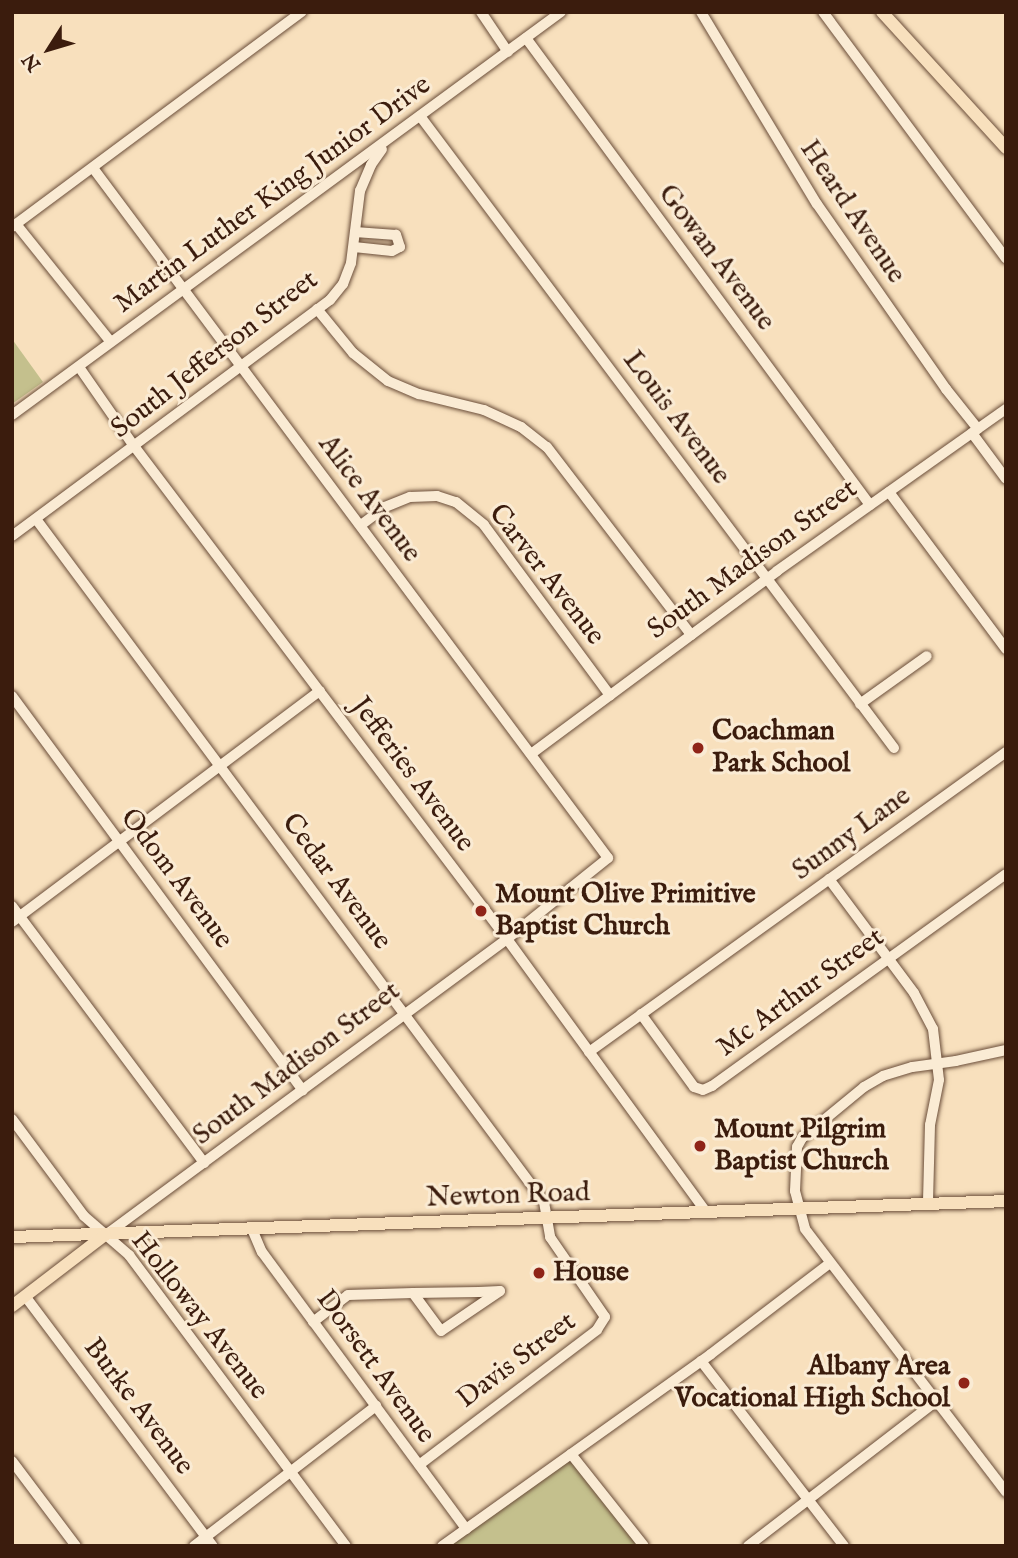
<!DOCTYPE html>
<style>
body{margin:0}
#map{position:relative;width:1018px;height:1558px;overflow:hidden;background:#f8e0bd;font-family:"IM FELL English",serif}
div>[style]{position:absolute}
.green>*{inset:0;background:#c4c08d}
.roads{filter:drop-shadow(0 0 2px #6a4d39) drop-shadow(0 0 2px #6a4d39)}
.minor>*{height:10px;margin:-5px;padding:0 5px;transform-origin:5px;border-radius:5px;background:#faebd4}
.major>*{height:12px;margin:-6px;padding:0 6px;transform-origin:6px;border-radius:6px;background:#f8e0bd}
.dots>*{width:19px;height:19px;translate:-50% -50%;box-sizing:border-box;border:4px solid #faebd4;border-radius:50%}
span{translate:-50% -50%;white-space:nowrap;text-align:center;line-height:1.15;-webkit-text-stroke:6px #faebd4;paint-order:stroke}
.street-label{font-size:28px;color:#3b1c0d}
.poi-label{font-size:28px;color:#3b1c0d;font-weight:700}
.left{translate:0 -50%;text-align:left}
.right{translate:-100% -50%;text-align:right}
.frame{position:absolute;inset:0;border:14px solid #3b1c0d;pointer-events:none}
.north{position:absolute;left:14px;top:14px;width:70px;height:70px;-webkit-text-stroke:5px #faebd4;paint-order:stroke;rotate:233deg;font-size:19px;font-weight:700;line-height:28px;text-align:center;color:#3b1c0d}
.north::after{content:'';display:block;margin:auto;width:24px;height:32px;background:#3b1c0d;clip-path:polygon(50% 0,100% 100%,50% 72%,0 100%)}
</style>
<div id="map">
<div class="green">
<i style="clip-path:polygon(12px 339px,43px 382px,12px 404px)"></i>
<i style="clip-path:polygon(571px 1457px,640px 1546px,447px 1546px)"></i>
</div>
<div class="roads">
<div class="minor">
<i style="left:481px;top:12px;width:48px;rotate:56deg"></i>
<i style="left:701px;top:12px;width:224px;rotate:58.9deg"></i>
<i style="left:817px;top:204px;width:226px;rotate:55.1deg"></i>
<i style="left:946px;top:389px;width:51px;rotate:51.3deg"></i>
<i style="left:823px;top:12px;width:307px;rotate:53.4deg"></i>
<i style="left:526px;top:38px;width:580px;rotate:53.62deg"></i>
<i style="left:420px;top:116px;width:790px;rotate:53.13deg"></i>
<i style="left:93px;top:168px;width:861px;rotate:53.26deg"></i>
<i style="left:608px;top:858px;width:129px;rotate:141.3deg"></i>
<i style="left:507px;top:939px;width:497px;rotate:143.6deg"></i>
<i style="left:16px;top:224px;width:151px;rotate:51.2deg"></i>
<i style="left:12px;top:227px;width:361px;rotate:-36.6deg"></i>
<i style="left:354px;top:247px;width:38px;rotate:6deg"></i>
<i style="left:392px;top:251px;width:9px;rotate:-27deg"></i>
<i style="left:400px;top:247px;width:13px;rotate:-108deg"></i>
<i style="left:396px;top:235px;width:41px;rotate:-175.8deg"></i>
<i style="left:317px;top:309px;width:57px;rotate:50.7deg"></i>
<i style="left:353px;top:353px;width:45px;rotate:38.7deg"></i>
<i style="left:388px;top:381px;width:34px;rotate:23deg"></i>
<i style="left:419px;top:394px;width:67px;rotate:13.8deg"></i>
<i style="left:484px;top:410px;width:41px;rotate:24.7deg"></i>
<i style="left:521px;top:427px;width:33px;rotate:38deg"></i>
<i style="left:547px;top:447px;width:237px;rotate:52.5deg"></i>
<i style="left:79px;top:367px;width:96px;rotate:55.2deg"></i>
<i style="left:134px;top:446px;width:618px;rotate:52.89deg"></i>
<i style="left:507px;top:939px;width:339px;rotate:53.9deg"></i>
<i style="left:12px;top:415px;width:681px;rotate:-36.28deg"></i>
<i style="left:972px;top:433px;width:57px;rotate:53.5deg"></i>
<i style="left:889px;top:492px;width:196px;rotate:53.3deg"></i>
<i style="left:36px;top:519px;width:851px;rotate:53.36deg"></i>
<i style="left:544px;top:1202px;width:36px;rotate:80deg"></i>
<i style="left:550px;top:1237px;width:97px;rotate:55.5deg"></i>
<i style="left:605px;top:1317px;width:15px;rotate:122deg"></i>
<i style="left:597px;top:1330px;width:223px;rotate:142.8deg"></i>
<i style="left:361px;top:525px;width:30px;rotate:-37deg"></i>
<i style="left:385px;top:507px;width:27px;rotate:-22deg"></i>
<i style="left:410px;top:497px;width:27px;rotate:-2deg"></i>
<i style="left:437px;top:496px;width:20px;rotate:18deg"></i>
<i style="left:456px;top:502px;width:36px;rotate:39deg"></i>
<i style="left:484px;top:525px;width:212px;rotate:53.5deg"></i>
<i style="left:12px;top:536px;width:396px;rotate:-36.6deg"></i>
<i style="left:330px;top:300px;width:21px;rotate:-51deg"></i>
<i style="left:343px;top:284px;width:22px;rotate:-69deg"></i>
<i style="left:351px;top:263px;width:73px;rotate:-82.9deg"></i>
<i style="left:360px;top:191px;width:28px;rotate:-67deg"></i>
<i style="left:371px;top:165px;width:19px;rotate:-55deg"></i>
<i style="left:12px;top:696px;width:490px;rotate:53.6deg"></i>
<i style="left:860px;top:704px;width:82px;rotate:-35.6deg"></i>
<i style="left:531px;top:754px;width:307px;rotate:-36.6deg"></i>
<i style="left:777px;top:571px;width:281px;rotate:-35.3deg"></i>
<i style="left:829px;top:879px;width:142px;rotate:53.3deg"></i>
<i style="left:914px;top:993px;width:41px;rotate:62.2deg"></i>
<i style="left:933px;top:1029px;width:51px;rotate:83.3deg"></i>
<i style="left:939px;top:1080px;width:46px;rotate:101.3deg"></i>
<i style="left:930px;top:1125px;width:79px;rotate:91.5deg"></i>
<i style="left:12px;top:906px;width:321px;rotate:53.2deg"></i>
<i style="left:12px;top:922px;width:385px;rotate:-36.9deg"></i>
<i style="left:641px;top:1014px;width:90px;rotate:54deg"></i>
<i style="left:694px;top:1087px;width:9px;rotate:18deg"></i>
<i style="left:703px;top:1090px;width:10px;rotate:-24deg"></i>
<i style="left:712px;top:1086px;width:362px;rotate:-35.8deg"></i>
<i style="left:1006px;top:1050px;width:51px;rotate:167.6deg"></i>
<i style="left:956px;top:1061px;width:44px;rotate:172.2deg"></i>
<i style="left:912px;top:1067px;width:30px;rotate:163deg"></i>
<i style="left:883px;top:1076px;width:22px;rotate:150deg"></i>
<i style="left:864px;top:1087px;width:80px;rotate:140.6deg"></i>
<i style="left:802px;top:1138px;width:10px;rotate:119deg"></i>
<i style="left:797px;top:1147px;width:44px;rotate:92.6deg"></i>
<i style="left:795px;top:1191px;width:39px;rotate:75deg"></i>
<i style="left:805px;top:1229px;width:331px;rotate:52.6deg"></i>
<i style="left:589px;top:1052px;width:514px;rotate:-35.73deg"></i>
<i style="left:12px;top:1119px;width:121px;rotate:53.4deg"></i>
<i style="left:84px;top:1216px;width:60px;rotate:40.9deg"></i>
<i style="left:129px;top:1255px;width:363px;rotate:53.3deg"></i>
<i style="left:252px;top:1229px;width:25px;rotate:67deg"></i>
<i style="left:262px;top:1252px;width:344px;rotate:53.6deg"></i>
<i style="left:500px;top:1291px;width:71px;rotate:145.9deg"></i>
<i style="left:441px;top:1331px;width:47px;rotate:-126.4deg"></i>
<i style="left:413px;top:1293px;width:66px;rotate:-0.9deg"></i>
<i style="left:479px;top:1292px;width:21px;rotate:-3deg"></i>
<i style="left:25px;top:1296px;width:313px;rotate:53.1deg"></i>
<i style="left:313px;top:1322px;width:44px;rotate:-37.6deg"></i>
<i style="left:348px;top:1295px;width:65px;rotate:-1.8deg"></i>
<i style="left:701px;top:1361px;width:234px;rotate:52.3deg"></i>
<i style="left:571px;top:1454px;width:117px;rotate:51.6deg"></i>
<i style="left:12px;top:1461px;width:106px;rotate:53deg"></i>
<i style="left:194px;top:1546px;width:230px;rotate:-37.6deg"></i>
<i style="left:442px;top:1546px;width:330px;rotate:-35.5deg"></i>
<i style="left:711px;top:1354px;width:150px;rotate:-37.4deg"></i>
<i style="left:748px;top:1546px;width:236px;rotate:-37.6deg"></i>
</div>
<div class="major">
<i style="left:882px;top:12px;width:184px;rotate:47.6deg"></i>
<i style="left:12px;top:1237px;width:995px;rotate:-2.07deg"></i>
<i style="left:12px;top:1306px;width:117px;rotate:-37.4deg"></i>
</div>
</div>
<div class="dots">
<i style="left:698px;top:748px;background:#8f2418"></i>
<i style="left:481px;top:911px;background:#8f2418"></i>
<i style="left:700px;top:1146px;background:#8f2418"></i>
<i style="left:539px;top:1273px;background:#8f2418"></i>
<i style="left:964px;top:1383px;background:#8f2418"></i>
</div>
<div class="street-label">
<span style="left:273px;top:195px;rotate:-36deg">Martin Luther King Junior Drive</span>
<span style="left:852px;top:212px;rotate:56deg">Heard Avenue</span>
<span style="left:716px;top:258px;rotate:53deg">Gowan Avenue</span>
<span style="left:215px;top:355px;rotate:-38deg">South Jefferson Street</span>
<span style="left:676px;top:418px;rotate:53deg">Louis Avenue</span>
<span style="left:369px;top:499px;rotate:53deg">Alice Avenue</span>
<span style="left:753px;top:560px;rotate:-36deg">South Madison Street</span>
<span style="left:546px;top:575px;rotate:52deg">Carver Avenue</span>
<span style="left:412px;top:775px;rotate:53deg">Jefferies Avenue</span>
<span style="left:852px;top:834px;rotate:-36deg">Sunny Lane</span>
<span style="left:176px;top:879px;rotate:53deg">Odom Avenue</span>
<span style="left:336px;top:882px;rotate:53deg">Cedar Avenue</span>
<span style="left:801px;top:993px;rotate:-36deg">Mc Arthur Street</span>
<span style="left:297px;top:1064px;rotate:-37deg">South Madison Street</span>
<span style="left:508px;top:1196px;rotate:-2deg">Newton Road</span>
<span style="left:199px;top:1316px;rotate:52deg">Holloway Avenue</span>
<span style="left:517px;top:1361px;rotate:-37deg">Davis Street</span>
<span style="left:375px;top:1367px;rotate:54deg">Dorsett Avenue</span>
<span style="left:138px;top:1407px;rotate:53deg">Burke Avenue</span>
</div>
<div class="poi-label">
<span class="left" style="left:712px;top:748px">Coachman<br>Park School</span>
<span class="left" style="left:495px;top:911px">Mount Olive Primitive<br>Baptist Church</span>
<span class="left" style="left:714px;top:1146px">Mount Pilgrim<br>Baptist Church</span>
<span class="left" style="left:553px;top:1273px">House</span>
<span class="right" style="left:950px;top:1383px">Albany Area<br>Vocational High School</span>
</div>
<div class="frame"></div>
<div class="north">N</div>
</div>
